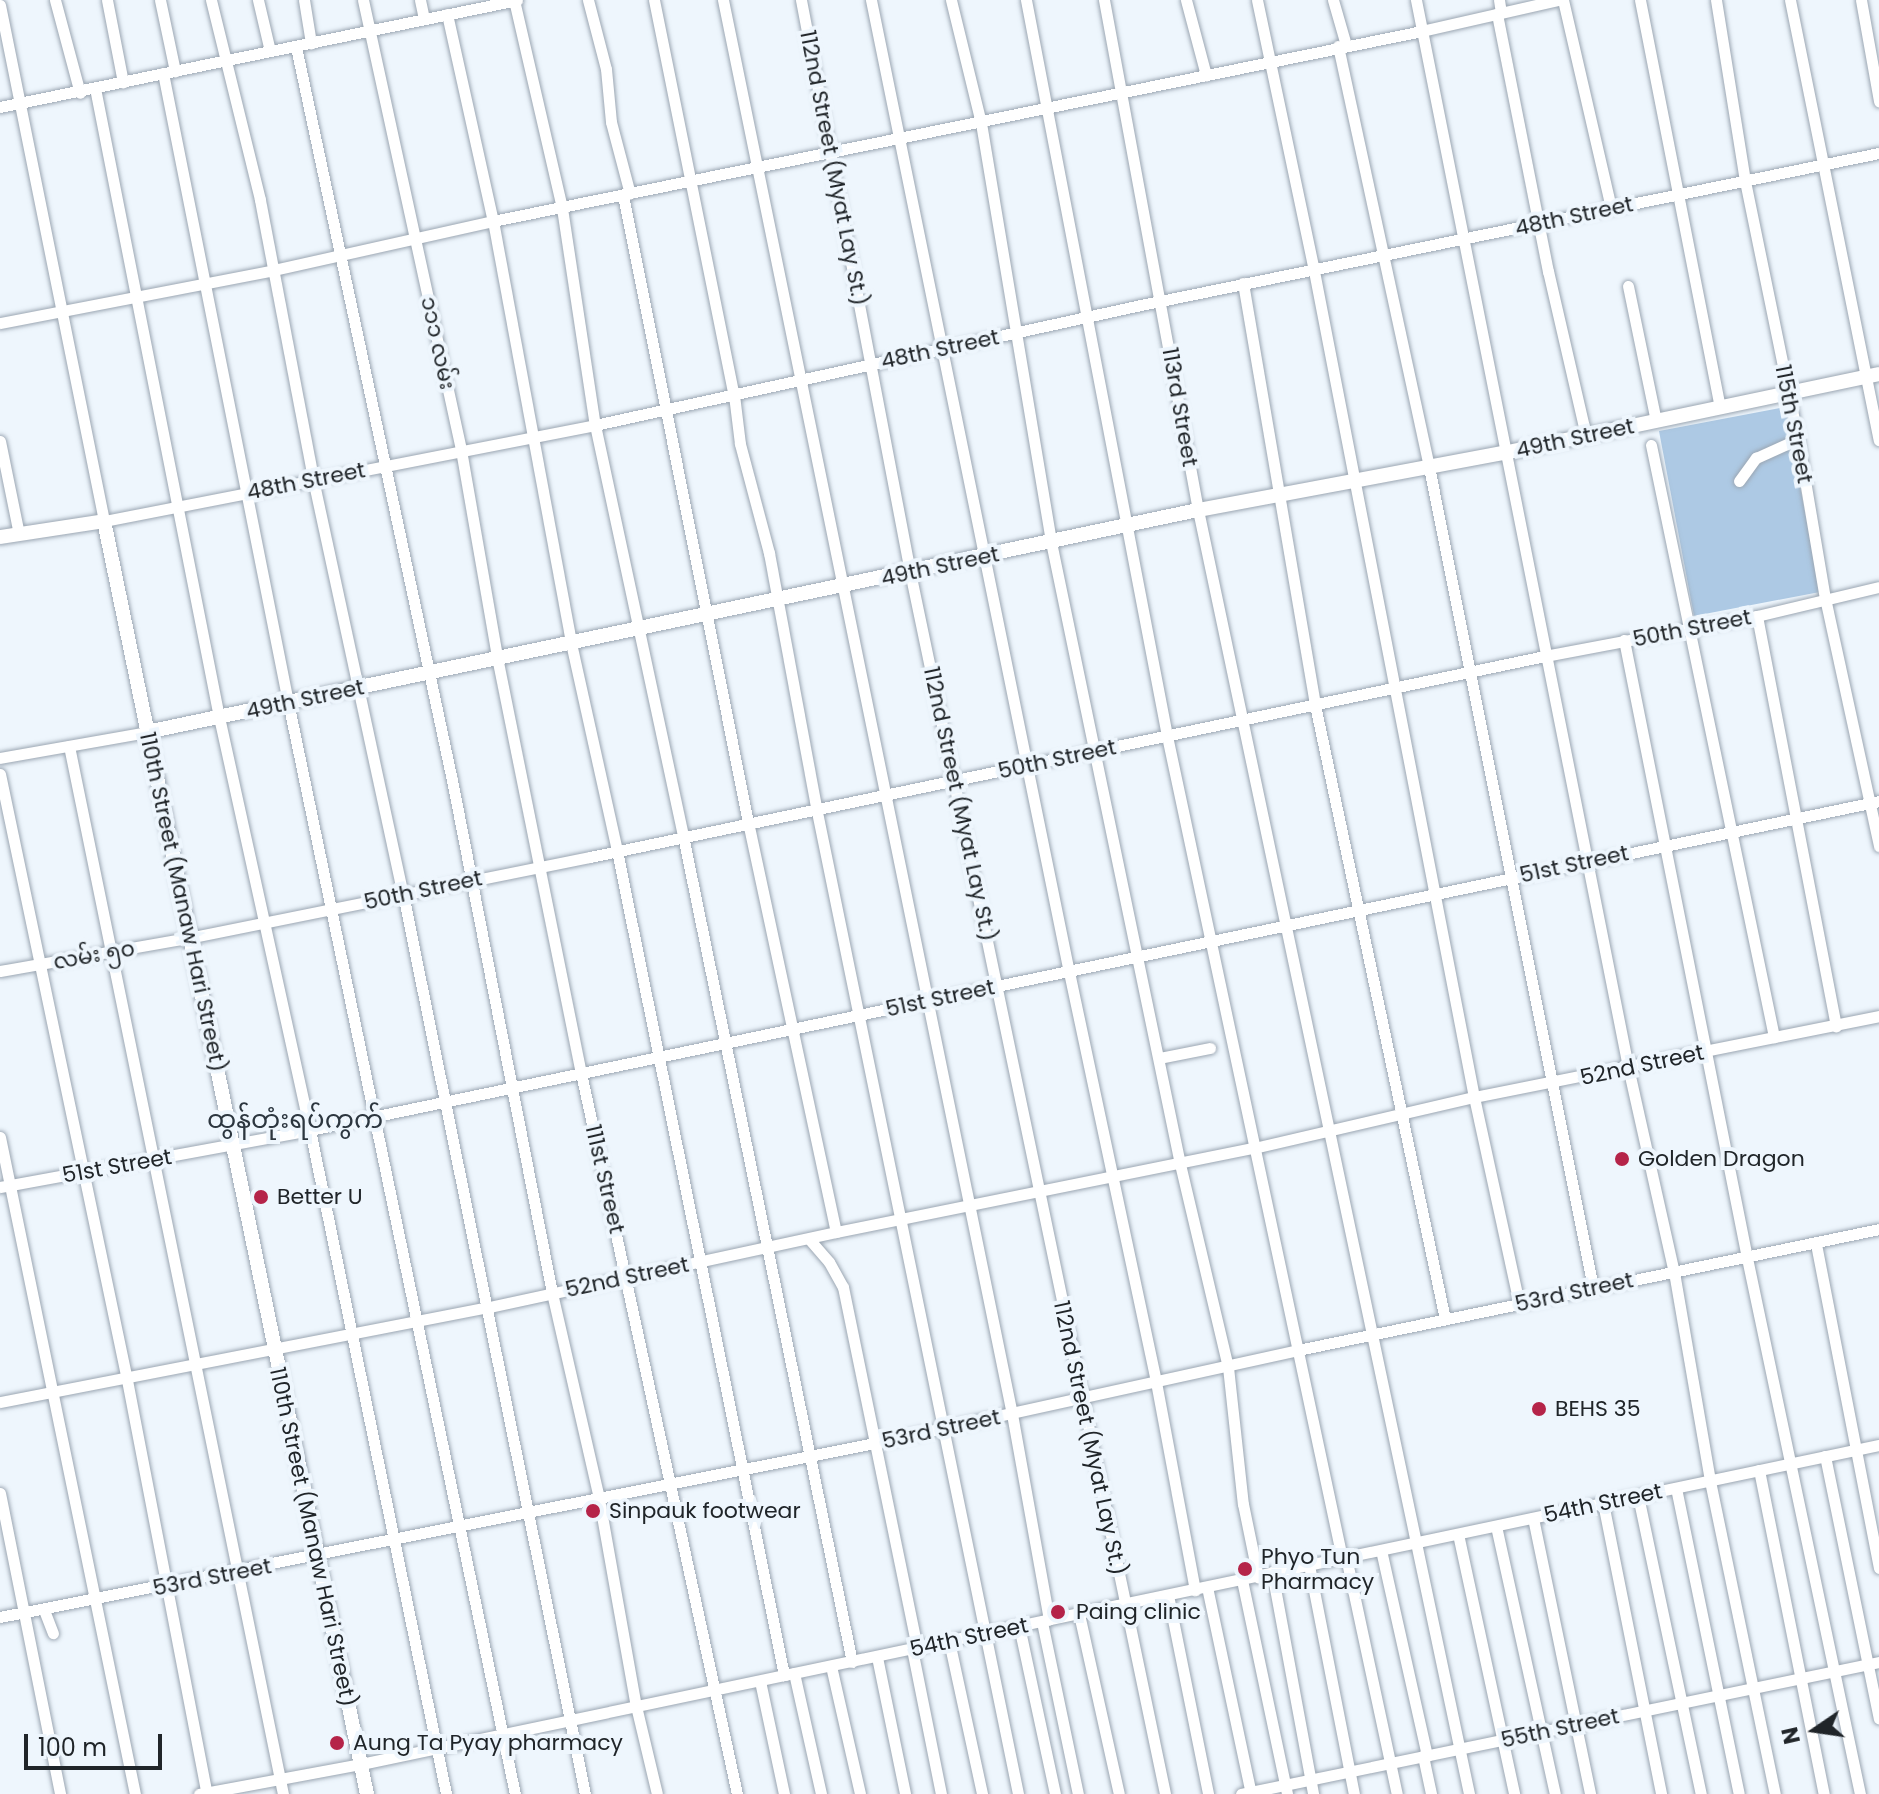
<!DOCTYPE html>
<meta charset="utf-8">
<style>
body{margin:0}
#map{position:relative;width:1879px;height:1794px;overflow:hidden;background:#eef6fd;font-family:Poppins,"Noto Sans Myanmar",sans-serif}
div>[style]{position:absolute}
.green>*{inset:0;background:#adc9e4}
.roads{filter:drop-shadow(0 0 2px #9ba6b2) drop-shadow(0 0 2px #9ba6b2)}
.minor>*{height:11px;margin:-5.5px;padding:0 5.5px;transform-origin:5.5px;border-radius:5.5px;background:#fff}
.major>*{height:14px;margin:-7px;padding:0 7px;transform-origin:7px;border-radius:7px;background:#fff}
.dots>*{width:22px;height:22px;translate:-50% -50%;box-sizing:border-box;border:4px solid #eef6fd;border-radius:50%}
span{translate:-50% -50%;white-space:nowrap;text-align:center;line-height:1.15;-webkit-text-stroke:8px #eef6fd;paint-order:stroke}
.street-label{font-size:22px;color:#202529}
.poi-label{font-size:22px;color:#202529}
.left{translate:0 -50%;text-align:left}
.quarter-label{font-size:26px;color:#2c363f}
.north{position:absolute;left:1775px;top:1690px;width:80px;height:80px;-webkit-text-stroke:6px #eef6fd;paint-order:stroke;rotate:257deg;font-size:22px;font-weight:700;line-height:32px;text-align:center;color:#202529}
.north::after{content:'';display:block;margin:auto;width:28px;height:36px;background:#202529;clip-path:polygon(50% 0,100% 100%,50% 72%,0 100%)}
.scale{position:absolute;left:24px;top:1734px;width:138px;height:36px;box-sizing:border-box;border:4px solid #202529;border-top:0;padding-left:10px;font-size:24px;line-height:28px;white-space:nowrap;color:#202529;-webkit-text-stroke:6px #eef6fd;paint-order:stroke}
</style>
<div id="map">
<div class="green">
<i style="clip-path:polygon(1785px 407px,1820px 592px,1694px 616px,1659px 431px)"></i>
</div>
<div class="roads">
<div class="minor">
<i style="left:55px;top:0;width:96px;rotate:75deg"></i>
<i style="left:107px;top:0;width:84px;rotate:79deg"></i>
<i style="left:160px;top:0;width:73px;rotate:78.1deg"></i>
<i style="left:211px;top:0;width:206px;rotate:76.2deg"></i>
<i style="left:260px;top:200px;width:284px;rotate:79.2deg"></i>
<i style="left:313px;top:479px;width:425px;rotate:77.8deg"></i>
<i style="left:403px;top:894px;width:918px;rotate:78.57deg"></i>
<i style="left:258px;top:0;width:52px;rotate:76.8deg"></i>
<i style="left:304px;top:0;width:44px;rotate:80.8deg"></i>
<i style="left:363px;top:0;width:461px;rotate:77.7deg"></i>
<i style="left:461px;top:450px;width:210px;rotate:80.1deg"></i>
<i style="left:497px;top:657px;width:424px;rotate:78.6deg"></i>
<i style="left:581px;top:1073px;width:738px;rotate:77.79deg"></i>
<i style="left:420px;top:0;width:19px;rotate:78deg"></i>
<i style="left:514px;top:0;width:213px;rotate:77deg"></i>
<i style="left:562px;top:208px;width:219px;rotate:81.4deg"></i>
<i style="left:595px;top:425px;width:420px;rotate:77.9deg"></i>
<i style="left:683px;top:836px;width:843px;rotate:78.44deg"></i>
<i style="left:588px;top:0;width:71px;rotate:75.4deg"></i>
<i style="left:606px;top:69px;width:53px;rotate:84.6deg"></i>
<i style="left:611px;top:122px;width:74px;rotate:75.2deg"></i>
<i style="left:654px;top:0;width:403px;rotate:78.6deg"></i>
<i style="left:734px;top:395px;width:49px;rotate:83deg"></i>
<i style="left:740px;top:444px;width:113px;rotate:75.1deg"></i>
<i style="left:769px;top:553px;width:258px;rotate:79.5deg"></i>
<i style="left:816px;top:807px;width:1007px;rotate:78.43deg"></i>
<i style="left:723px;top:0;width:1443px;rotate:78.45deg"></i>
<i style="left:1012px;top:1414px;width:209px;rotate:79.8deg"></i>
<i style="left:801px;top:0;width:582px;rotate:79.21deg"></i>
<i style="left:910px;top:572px;width:1248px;rotate:78.21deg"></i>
<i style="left:871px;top:0;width:992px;rotate:78.49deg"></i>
<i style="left:1069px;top:972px;width:419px;rotate:78deg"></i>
<i style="left:1156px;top:1382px;width:212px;rotate:79.4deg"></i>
<i style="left:951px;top:0;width:127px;rotate:76.3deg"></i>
<i style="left:981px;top:123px;width:425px;rotate:80.5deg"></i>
<i style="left:1051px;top:542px;width:635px;rotate:78.28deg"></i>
<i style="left:1180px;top:1164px;width:209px;rotate:76.7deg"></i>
<i style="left:1228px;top:1367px;width:138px;rotate:83.8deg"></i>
<i style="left:1243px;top:1504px;width:75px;rotate:78.4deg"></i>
<i style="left:1026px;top:0;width:749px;rotate:79.15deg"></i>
<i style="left:1167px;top:736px;width:840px;rotate:77.98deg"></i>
<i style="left:1342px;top:1558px;width:4px;rotate:-14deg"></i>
<i style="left:1346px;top:1557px;width:242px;rotate:77.9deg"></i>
<i style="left:1104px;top:0;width:519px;rotate:79.56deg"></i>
<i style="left:1198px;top:510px;width:1312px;rotate:78.08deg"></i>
<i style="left:1186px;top:0;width:78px;rotate:75.1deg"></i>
<i style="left:1257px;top:0;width:277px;rotate:78.1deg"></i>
<i style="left:1314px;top:271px;width:841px;rotate:79.04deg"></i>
<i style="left:1474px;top:1097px;width:211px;rotate:77.7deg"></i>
<i style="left:1333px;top:0;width:47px;rotate:73.9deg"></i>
<i style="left:1416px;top:0;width:1088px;rotate:78.76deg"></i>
<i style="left:1628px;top:1067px;width:210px;rotate:77.4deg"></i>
<i style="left:1674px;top:1272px;width:212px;rotate:80.2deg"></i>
<i style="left:1710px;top:1481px;width:320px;rotate:78.3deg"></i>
<i style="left:1499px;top:0;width:13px;rotate:81deg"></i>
<i style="left:1563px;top:0;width:213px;rotate:77deg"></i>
<i style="left:1640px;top:0;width:415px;rotate:78.9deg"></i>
<i style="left:1716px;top:0;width:183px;rotate:80.9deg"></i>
<i style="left:1745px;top:181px;width:263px;rotate:78.4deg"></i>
<i style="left:1798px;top:439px;width:161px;rotate:80.4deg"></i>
<i style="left:1825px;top:598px;width:254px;rotate:77.7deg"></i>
<i style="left:1790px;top:0;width:449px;rotate:78.6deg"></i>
<i style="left:1861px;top:0;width:103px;rotate:79.9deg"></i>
<i style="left:0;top:5px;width:526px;rotate:78.6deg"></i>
<i style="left:104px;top:521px;width:500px;rotate:-11.06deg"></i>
<i style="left:595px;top:425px;width:559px;rotate:-12.4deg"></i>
<i style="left:1141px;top:305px;width:753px;rotate:-11.64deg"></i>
<i style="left:447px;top:14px;width:212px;rotate:77.5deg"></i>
<i style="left:493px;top:221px;width:429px;rotate:79.5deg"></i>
<i style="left:571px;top:643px;width:213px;rotate:77.5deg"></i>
<i style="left:617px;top:851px;width:841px;rotate:78.54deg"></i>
<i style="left:1497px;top:14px;width:262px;rotate:78.8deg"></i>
<i style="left:1548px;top:271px;width:168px;rotate:77deg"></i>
<i style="left:1338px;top:46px;width:431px;rotate:77.8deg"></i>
<i style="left:1429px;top:467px;width:837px;rotate:78.7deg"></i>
<i style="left:296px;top:47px;width:749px;rotate:77.99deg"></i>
<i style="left:452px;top:780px;width:523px;rotate:78.97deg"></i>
<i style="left:552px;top:1293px;width:211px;rotate:77.1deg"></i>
<i style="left:599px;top:1499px;width:210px;rotate:79.9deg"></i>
<i style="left:636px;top:1706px;width:90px;rotate:76.6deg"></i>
<i style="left:163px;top:73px;width:641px;rotate:78.76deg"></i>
<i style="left:288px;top:702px;width:1115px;rotate:78.26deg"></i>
<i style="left:95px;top:88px;width:641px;rotate:78.85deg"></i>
<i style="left:219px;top:717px;width:423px;rotate:77.6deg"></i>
<i style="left:310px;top:1130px;width:678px;rotate:78.42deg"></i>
<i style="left:0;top:107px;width:528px;rotate:-11.69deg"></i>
<i style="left:623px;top:195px;width:639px;rotate:78.73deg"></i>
<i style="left:748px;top:822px;width:419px;rotate:77.9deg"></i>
<i style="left:1243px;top:283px;width:428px;rotate:80.3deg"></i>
<i style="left:1315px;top:705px;width:628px;rotate:78.05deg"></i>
<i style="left:1628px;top:286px;width:138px;rotate:78.3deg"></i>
<i style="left:0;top:323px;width:279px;rotate:-10.9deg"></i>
<i style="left:274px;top:270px;width:224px;rotate:-12.6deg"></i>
<i style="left:493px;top:221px;width:948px;rotate:-11.56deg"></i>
<i style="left:1422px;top:31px;width:139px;rotate:-12.8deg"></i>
<i style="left:0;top:441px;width:95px;rotate:78.5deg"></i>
<i style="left:1651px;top:445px;width:605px;rotate:78.26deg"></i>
<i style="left:1739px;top:481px;width:29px;rotate:-54deg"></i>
<i style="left:1756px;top:458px;width:46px;rotate:-24.3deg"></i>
<i style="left:1757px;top:616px;width:418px;rotate:79.1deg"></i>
<i style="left:1624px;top:640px;width:630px;rotate:78.74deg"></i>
<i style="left:1747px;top:1258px;width:548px;rotate:78.1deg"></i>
<i style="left:69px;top:746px;width:1070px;rotate:78.46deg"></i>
<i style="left:0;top:758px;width:149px;rotate:-10deg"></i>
<i style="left:0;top:774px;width:619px;rotate:78.16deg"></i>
<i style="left:127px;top:1380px;width:422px;rotate:79.1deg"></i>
<i style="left:0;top:971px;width:191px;rotate:-10deg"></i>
<i style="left:188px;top:938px;width:410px;rotate:-11.4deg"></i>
<i style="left:590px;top:857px;width:976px;rotate:-11.89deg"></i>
<i style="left:1545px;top:656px;width:216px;rotate:-10.7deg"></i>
<i style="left:1757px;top:616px;width:125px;rotate:-13.4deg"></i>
<i style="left:1159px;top:1058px;width:52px;rotate:-11.1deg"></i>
<i style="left:0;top:1137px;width:671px;rotate:78.39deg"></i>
<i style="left:0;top:1187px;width:315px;rotate:-10.4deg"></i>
<i style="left:310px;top:1130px;width:1603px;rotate:-11.84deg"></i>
<i style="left:809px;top:1239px;width:30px;rotate:49deg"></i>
<i style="left:829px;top:1262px;width:29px;rotate:61deg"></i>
<i style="left:843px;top:1287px;width:369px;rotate:78.4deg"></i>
<i style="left:1816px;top:1244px;width:330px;rotate:79deg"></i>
<i style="left:0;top:1402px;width:494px;rotate:-11deg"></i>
<i style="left:485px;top:1308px;width:359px;rotate:-12.2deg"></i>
<i style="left:836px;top:1232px;width:426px;rotate:-11.4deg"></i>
<i style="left:1254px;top:1148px;width:226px;rotate:-13.1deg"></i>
<i style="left:1474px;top:1097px;width:413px;rotate:-11.3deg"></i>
<i style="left:1825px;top:1456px;width:268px;rotate:78.4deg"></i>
<i style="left:1759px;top:1470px;width:330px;rotate:78.7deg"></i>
<i style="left:1676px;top:1488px;width:312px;rotate:78.4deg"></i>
<i style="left:0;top:1493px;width:307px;rotate:78.7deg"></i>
<i style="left:1638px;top:1496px;width:305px;rotate:78.1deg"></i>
<i style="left:1603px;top:1503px;width:297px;rotate:78.7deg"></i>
<i style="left:1533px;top:1518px;width:282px;rotate:78.3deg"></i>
<i style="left:1496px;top:1526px;width:274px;rotate:77.6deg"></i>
<i style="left:1458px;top:1534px;width:266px;rotate:77.8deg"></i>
<i style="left:1381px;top:1550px;width:211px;rotate:77.4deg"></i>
<i style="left:1427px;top:1756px;width:4px;rotate:180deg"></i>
<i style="left:1423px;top:1756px;width:39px;rotate:78deg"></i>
<i style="left:1309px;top:1565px;width:233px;rotate:78.9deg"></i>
<i style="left:1272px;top:1572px;width:226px;rotate:79.5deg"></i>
<i style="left:1242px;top:1580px;width:219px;rotate:78.1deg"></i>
<i style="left:1207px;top:1587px;width:212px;rotate:78deg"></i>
<i style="left:1168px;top:1595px;width:203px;rotate:78.6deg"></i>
<i style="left:44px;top:1610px;width:25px;rotate:69deg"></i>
<i style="left:1079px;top:1614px;width:184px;rotate:77.5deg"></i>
<i style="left:0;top:1617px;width:892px;rotate:-11.25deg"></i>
<i style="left:875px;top:1443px;width:433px;rotate:-12.4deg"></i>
<i style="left:1298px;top:1350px;width:593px;rotate:-11.76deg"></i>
<i style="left:1042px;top:1622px;width:176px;rotate:78.2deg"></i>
<i style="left:1019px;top:1626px;width:172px;rotate:77.9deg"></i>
<i style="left:949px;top:1641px;width:157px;rotate:77.8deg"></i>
<i style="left:912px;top:1649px;width:148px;rotate:78.7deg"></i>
<i style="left:877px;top:1657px;width:140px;rotate:78.4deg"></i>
<i style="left:831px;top:1666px;width:131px;rotate:77.2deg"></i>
<i style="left:794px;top:1673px;width:124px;rotate:77.4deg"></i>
<i style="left:760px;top:1681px;width:116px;rotate:78deg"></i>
<i style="left:199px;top:1794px;width:165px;rotate:-10.5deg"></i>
<i style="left:361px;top:1764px;width:1551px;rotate:-11.87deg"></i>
<i style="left:1241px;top:1794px;width:652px;rotate:-11.69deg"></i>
</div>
<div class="major">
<i style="left:0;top:537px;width:105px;rotate:-8.7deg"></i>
<i style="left:104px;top:521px;width:1300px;rotate:78.33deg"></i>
<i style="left:147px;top:732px;width:1074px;rotate:-11.93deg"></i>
<i style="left:1198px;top:510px;width:311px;rotate:-10.6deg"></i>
<i style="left:1504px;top:453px;width:383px;rotate:-11.9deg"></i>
</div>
</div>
<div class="dots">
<i style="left:1622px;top:1159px;background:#b52449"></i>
<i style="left:261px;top:1197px;background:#b52449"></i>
<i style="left:1539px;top:1409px;background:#b52449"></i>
<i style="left:593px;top:1511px;background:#b52449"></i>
<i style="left:1245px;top:1569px;background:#b52449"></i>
<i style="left:1058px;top:1612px;background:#b52449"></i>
<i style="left:337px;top:1743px;background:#b52449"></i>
</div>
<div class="street-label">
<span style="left:834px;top:168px;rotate:79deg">112nd Street (Myat Lay St.)</span>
<span style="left:1574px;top:216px;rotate:-12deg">48th Street</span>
<span style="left:438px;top:343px;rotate:78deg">၁၁၁ လမ်း</span>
<span style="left:940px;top:349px;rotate:-12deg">48th Street</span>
<span style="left:1180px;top:407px;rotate:80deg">113rd Street</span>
<span style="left:1794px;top:424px;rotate:79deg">115th Street</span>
<span style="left:1575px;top:438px;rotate:-12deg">49th Street</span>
<span style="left:306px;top:481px;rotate:-11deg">48th Street</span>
<span style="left:940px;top:566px;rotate:-12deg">49th Street</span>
<span style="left:1692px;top:628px;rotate:-11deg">50th Street</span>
<span style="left:305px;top:699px;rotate:-12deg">49th Street</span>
<span style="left:1057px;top:759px;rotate:-12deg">50th Street</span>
<span style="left:960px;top:804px;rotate:78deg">112nd Street (Myat Lay St.)</span>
<span style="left:1574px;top:864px;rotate:-12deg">51st Street</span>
<span style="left:423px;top:890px;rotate:-12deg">50th Street</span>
<span style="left:183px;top:902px;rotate:78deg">110th Street (Manaw Hari Street)</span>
<span style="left:94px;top:955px;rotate:-10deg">လမ်း ၅၀</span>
<span style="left:940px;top:998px;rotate:-12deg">51st Street</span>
<span style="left:1642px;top:1065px;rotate:-12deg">52nd Street</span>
<span style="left:117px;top:1166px;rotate:-10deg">51st Street</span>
<span style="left:605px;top:1179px;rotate:77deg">111st Street</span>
<span style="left:627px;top:1277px;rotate:-12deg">52nd Street</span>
<span style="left:1574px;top:1292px;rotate:-12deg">53rd Street</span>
<span style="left:941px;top:1429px;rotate:-12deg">53rd Street</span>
<span style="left:1090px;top:1438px;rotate:78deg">112nd Street (Myat Lay St.)</span>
<span style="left:1603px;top:1503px;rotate:-12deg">54th Street</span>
<span style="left:313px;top:1537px;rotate:78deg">110th Street (Manaw Hari Street)</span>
<span style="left:212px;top:1577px;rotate:-11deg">53rd Street</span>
<span style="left:969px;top:1637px;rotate:-12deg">54th Street</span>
<span style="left:1560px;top:1728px;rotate:-12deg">55th Street</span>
</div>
<div class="poi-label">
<span class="left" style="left:1638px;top:1159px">Golden Dragon</span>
<span class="left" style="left:277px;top:1197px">Better U</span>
<span class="left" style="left:1555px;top:1409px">BEHS 35</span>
<span class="left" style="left:609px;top:1511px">Sinpauk footwear</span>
<span class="left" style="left:1261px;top:1569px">Phyo Tun<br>Pharmacy</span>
<span class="left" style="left:1076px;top:1612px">Paing clinic</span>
<span class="left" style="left:353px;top:1743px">Aung Ta Pyay pharmacy</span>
</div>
<div class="quarter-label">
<span style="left:295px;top:1120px">ထွန်တုံးရပ်ကွက်</span>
</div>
<div class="north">N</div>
<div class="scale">100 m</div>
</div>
